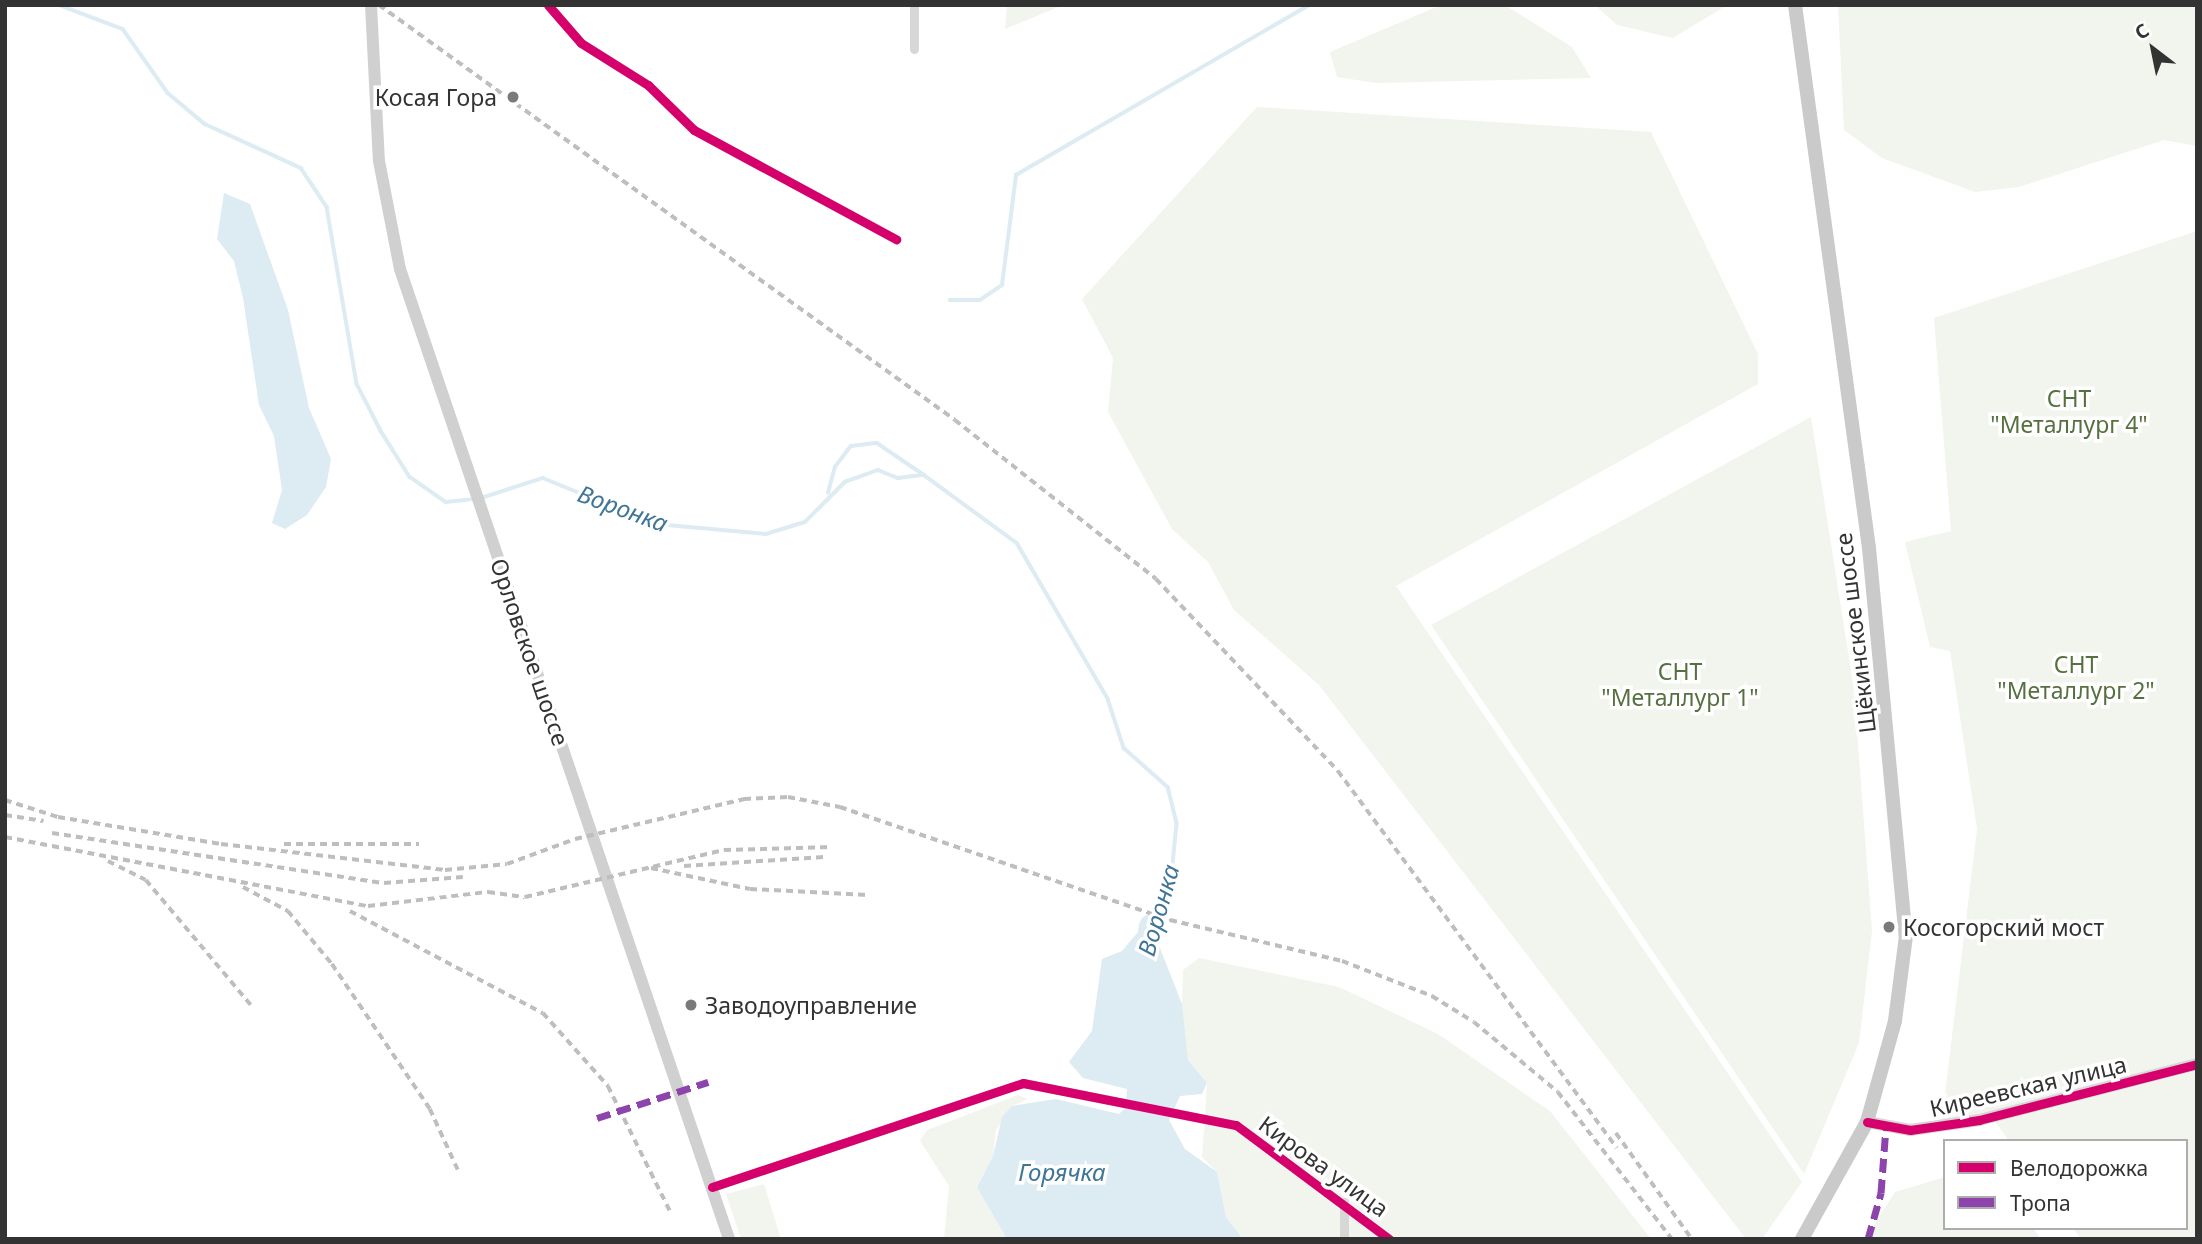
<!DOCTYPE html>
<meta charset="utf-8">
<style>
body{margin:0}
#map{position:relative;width:2202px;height:1244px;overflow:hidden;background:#fff;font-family:"Noto Sans",sans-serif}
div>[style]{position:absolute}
.green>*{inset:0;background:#f1f5ed}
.water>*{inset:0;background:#ddebf3}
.stream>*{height:3.5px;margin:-1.75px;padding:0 1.75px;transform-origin:1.75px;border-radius:1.75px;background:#ddebf3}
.river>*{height:21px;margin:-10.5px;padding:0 10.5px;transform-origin:10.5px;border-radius:10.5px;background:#ddebf3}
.minor>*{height:9px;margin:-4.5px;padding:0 4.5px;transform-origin:4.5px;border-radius:4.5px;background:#d7d7d7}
.tertiary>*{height:12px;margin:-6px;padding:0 6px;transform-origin:6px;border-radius:6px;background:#d7d7d7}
.secondary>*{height:12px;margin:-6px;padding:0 6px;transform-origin:6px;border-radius:6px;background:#d0d0d0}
.primary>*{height:14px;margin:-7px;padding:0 7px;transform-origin:7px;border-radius:7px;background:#cacaca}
.rail>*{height:3.5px;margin-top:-1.75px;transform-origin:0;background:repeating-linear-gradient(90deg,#bebebe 0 7px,transparent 0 12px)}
.quiet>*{height:7px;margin-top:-3.5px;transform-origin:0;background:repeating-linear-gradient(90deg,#8e44ad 0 14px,transparent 0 21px)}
.cycleway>*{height:9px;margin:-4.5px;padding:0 4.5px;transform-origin:4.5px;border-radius:4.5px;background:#d6006c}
.dots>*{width:19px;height:19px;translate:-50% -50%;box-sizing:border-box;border:4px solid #fff;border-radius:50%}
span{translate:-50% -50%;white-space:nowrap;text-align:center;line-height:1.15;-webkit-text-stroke:7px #fff;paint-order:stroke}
.poi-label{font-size:23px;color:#333}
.right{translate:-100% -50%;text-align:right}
.left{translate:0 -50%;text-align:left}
.park-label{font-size:23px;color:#56703f}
.street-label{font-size:23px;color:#333}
.water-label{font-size:24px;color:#3f7597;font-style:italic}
.frame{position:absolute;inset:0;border:7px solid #333;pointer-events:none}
.legend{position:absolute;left:1943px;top:1139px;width:245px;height:91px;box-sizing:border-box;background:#fff;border:2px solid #adadad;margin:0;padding:9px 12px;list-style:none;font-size:21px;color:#333}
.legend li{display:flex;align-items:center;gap:14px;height:35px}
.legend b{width:35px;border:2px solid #adadad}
.north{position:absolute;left:2118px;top:14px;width:70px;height:70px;-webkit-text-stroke:5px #fff;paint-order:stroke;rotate:328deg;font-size:19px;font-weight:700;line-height:28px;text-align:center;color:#333}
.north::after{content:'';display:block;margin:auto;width:24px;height:32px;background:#333;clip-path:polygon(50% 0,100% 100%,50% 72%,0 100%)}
</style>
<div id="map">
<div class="green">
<i style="clip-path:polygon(1007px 5px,1063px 5px,1005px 29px)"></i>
<i style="clip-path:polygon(1441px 5px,1505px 5px,1572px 47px,1591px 78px,1376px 83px,1337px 77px,1330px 52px)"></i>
<i style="clip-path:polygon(1595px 5px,1727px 5px,1673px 38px,1617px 25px)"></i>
<i style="clip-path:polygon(1838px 5px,2197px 5px,2197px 146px,2164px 140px,2019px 187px,1975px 192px,1882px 158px,1844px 130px)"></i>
<i style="clip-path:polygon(1257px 107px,1651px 132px,1758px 354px,1758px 384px,1396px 586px,1802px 1182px,1762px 1239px,1746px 1239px,1319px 685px,1234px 610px,1208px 562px,1172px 529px,1108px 412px,1113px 358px,1082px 299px)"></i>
<i style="clip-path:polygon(2197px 231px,2197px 1239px,2081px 1239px,2073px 1228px,2186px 1228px,2186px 1141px,2009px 1141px,1992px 1117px,1941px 1127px,1977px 829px,1950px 651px,1930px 647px,1905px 542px,1951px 531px,1934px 318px)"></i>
<i style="clip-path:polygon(1811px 417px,1854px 690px,1872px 931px,1859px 1043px,1804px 1174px,1431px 625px)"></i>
<i style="clip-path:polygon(1199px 958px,1339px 987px,1438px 1034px,1550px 1111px,1651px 1239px,1243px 1239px,1226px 1217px,1217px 1172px,1202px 1157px,1207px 1083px,1188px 1060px,1181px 1035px,1183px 970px)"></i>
<i style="clip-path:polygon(1018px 1095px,1028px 1099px,1012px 1106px,996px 1130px,993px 1156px,977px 1186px,1007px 1239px,944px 1239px,949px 1186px,920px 1141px,927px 1130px)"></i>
<i style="clip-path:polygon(1945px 1177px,1945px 1228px,2033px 1228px,2041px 1239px,1865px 1239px,1895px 1192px)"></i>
<i style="clip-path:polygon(764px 1184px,781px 1239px,741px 1239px,726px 1194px)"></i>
</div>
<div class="water">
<i style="clip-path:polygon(224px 193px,250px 204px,288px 310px,309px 408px,331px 459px,326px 487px,307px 515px,285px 529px,272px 523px,282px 490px,274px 436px,259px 405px,243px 298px,234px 261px,217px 239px)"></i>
<i style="clip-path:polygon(1137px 933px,1156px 938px,1182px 1004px,1188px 1060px,1207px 1083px,1202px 1094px,1180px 1096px,1169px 1120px,1185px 1149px,1217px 1172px,1226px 1217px,1243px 1239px,1007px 1239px,977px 1187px,993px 1156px,1002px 1117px,1012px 1106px,1056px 1099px,1119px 1114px,1126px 1107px,1127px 1089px,1083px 1078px,1069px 1062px,1092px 1031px,1102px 959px,1122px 951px)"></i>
</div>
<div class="stream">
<i style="left:59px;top:5px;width:68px;rotate:20.6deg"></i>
<i style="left:123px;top:29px;width:78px;rotate:54.9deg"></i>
<i style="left:168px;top:93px;width:48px;rotate:40deg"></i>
<i style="left:205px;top:124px;width:106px;rotate:24.6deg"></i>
<i style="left:301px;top:168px;width:47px;rotate:56.3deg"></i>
<i style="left:327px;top:207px;width:180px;rotate:80.4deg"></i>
<i style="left:357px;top:384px;width:53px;rotate:62.9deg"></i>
<i style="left:381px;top:431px;width:54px;rotate:57.8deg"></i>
<i style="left:410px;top:477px;width:44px;rotate:34.8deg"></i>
<i style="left:446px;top:502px;width:27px;rotate:-6deg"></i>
<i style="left:950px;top:300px;width:30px"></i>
<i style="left:980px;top:300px;width:27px;rotate:-34deg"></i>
<i style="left:1002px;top:285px;width:111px;rotate:-82.7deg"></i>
<i style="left:1016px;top:175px;width:339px;rotate:-30.1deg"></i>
<i style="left:828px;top:493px;width:27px;rotate:-75deg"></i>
<i style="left:835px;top:467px;width:26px;rotate:-53deg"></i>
<i style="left:851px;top:446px;width:26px;rotate:-7deg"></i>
<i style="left:877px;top:443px;width:57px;rotate:34.2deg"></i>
<i style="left:481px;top:498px;width:65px;rotate:-17.9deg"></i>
<i style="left:543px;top:478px;width:122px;rotate:22.2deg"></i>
<i style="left:656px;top:524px;width:110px;rotate:5.2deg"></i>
<i style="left:766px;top:534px;width:41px;rotate:-17.1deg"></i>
<i style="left:805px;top:522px;width:57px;rotate:-45deg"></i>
<i style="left:845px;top:482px;width:35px;rotate:-20deg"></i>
<i style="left:878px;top:470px;width:22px;rotate:22deg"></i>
<i style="left:898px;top:478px;width:26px;rotate:-7deg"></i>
<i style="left:924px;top:475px;width:115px;rotate:36.2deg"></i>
<i style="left:1017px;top:543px;width:181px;rotate:59.7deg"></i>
<i style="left:1108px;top:699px;width:52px;rotate:71.9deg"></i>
<i style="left:1124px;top:748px;width:59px;rotate:41.6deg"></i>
<i style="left:1168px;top:787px;width:38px;rotate:76deg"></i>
<i style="left:1177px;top:824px;width:60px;rotate:95.7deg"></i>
<i style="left:1171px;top:884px;width:47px;rotate:118.2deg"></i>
</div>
<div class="river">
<i style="left:1142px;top:962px;width:38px;rotate:-79deg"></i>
</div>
<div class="minor">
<i style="left:548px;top:5px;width:50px;rotate:49deg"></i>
<i style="left:581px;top:43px;width:79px;rotate:32.1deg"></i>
<i style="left:648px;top:85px;width:64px;rotate:44.4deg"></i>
<i style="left:694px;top:130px;width:230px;rotate:28.4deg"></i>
<i style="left:914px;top:5px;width:44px;rotate:90deg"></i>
<i style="left:712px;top:1187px;width:328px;rotate:-18.5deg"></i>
<i style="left:1023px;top:1083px;width:217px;rotate:11.2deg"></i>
<i style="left:1236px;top:1125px;width:191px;rotate:36.7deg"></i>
<i style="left:1344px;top:1202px;width:37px;rotate:90deg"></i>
</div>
<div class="tertiary">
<i style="left:1867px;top:1122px;width:44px;rotate:10.5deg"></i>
<i style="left:1910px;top:1130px;width:70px;rotate:-8.2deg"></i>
<i style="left:1979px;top:1120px;width:225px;rotate:-14.4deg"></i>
</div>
<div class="secondary">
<i style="left:371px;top:5px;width:156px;rotate:87.1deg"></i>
<i style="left:379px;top:161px;width:110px;rotate:79deg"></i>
<i style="left:400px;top:269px;width:1024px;rotate:71.26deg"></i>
</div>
<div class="primary">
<i style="left:1795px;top:5px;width:548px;rotate:82.24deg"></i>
<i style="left:1869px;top:548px;width:390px;rotate:84.6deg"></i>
<i style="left:1906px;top:936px;width:86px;rotate:97.4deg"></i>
<i style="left:1895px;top:1021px;width:105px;rotate:105.5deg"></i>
<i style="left:1867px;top:1122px;width:134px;rotate:119.1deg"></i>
</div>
<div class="rail">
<i style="left:379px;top:5px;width:710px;rotate:35.77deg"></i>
<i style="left:955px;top:420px;width:256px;rotate:38.3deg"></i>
<i style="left:1156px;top:579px;width:265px;rotate:46.5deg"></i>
<i style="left:1338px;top:771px;width:469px;rotate:53.5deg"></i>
<i style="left:5px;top:800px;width:56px;rotate:17.8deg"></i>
<i style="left:58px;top:817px;width:165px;rotate:9.4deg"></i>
<i style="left:221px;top:844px;width:226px;rotate:6.6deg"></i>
<i style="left:445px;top:870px;width:62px;rotate:-5.5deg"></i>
<i style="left:507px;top:864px;width:72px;rotate:-20.2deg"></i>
<i style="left:575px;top:839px;width:174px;rotate:-13.3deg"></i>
<i style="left:744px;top:799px;width:44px;rotate:-2.6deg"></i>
<i style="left:788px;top:797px;width:53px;rotate:10.9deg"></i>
<i style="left:840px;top:807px;width:349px;rotate:18.9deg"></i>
<i style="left:1170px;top:920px;width:177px;rotate:13.4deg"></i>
<i style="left:1342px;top:961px;width:97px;rotate:21.3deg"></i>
<i style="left:1432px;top:996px;width:49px;rotate:31.8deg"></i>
<i style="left:1474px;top:1022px;width:109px;rotate:39.8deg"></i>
<i style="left:1558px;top:1092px;width:186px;rotate:52.2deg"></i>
<i style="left:5px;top:815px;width:39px;rotate:9deg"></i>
<i style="left:52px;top:833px;width:336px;rotate:8.6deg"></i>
<i style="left:384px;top:883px;width:79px;rotate:-4.3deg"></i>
<i style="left:5px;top:837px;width:369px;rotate:10.8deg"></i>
<i style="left:368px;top:906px;width:121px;rotate:-6.7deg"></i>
<i style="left:488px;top:892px;width:37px;rotate:8deg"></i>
<i style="left:525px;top:897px;width:204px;rotate:-13.3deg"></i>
<i style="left:724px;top:850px;width:107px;rotate:-1.6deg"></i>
<i style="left:284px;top:844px;width:135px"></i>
<i style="left:108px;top:861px;width:42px;rotate:26.6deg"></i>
<i style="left:146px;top:880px;width:163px;rotate:50deg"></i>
<i style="left:684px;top:866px;width:140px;rotate:-3.7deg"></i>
<i style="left:651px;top:868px;width:101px;rotate:12deg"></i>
<i style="left:750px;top:889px;width:118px;rotate:2.9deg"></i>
<i style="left:243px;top:887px;width:51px;rotate:28.1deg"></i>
<i style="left:288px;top:911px;width:69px;rotate:50.3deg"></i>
<i style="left:332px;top:964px;width:175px;rotate:55.9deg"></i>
<i style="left:430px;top:1109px;width:67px;rotate:65.3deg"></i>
<i style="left:350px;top:911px;width:218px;rotate:27.9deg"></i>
<i style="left:543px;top:1013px;width:98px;rotate:48.3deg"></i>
<i style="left:608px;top:1086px;width:142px;rotate:63.6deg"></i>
<i style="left:1616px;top:1133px;width:130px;rotate:54.4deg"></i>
</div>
<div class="quiet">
<i style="left:597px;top:1118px;width:117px;rotate:-18deg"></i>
<i style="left:1868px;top:1239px;width:48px;rotate:-74.2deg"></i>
<i style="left:1881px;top:1193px;width:66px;rotate:-85.7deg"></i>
</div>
<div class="cycleway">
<i style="left:548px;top:5px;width:50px;rotate:49deg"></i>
<i style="left:581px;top:43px;width:79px;rotate:32.1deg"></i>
<i style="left:648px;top:85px;width:64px;rotate:44.4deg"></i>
<i style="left:694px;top:130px;width:230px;rotate:28.4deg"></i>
<i style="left:1867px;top:1122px;width:44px;rotate:10.5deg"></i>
<i style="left:1910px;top:1130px;width:70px;rotate:-8.2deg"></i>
<i style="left:1979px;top:1120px;width:225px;rotate:-14.4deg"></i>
<i style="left:712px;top:1187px;width:328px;rotate:-18.5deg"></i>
<i style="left:1023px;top:1083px;width:217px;rotate:11.2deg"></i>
<i style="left:1236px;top:1125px;width:191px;rotate:36.7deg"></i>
</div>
<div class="dots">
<i style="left:513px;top:97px;background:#7a7a7a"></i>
<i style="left:1889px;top:927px;background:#7a7a7a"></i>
<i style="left:691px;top:1005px;background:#7a7a7a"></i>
</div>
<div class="poi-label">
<span class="right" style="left:497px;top:97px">Косая Гора</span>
<span class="left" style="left:1903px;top:927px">Косогорский мост</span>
<span class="left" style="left:705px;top:1005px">Заводоуправление</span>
</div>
<div class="park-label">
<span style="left:2069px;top:411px">СНТ<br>"Металлург 4"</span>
<span style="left:2076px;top:677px">СНТ<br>"Металлург 2"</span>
<span style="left:1680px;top:684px">СНТ<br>"Металлург 1"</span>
</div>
<div class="street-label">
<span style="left:1855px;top:633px;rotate:-97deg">Щёкинское шоссе</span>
<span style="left:530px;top:652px;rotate:71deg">Орловское шоссе</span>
<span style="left:2028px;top:1086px;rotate:-13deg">Киреевская улица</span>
<span style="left:1324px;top:1166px;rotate:36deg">Кирова улица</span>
</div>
<div class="water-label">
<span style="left:623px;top:508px;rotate:20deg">Воронка</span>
<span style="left:1158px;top:910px;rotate:-74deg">Воронка</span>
<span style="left:1062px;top:1172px">Горячка</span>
</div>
<div class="frame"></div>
<ul class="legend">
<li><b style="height:9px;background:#d6006c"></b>Велодорожка</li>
<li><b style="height:9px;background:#8e44ad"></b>Тропа</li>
</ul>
<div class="north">С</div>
</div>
